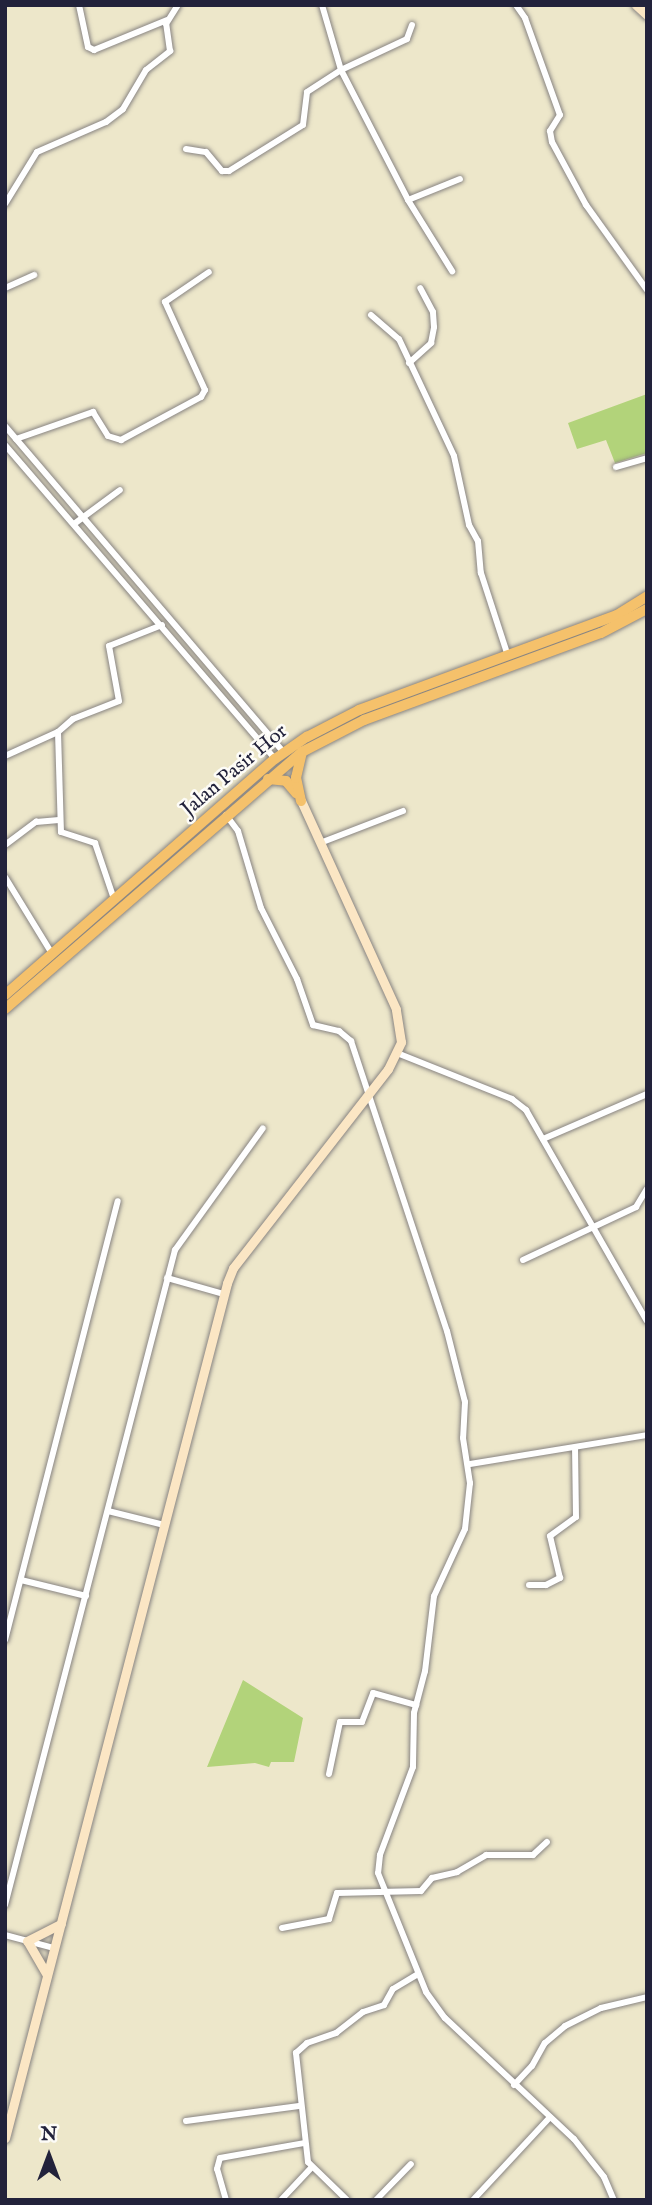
<!DOCTYPE html>
<style>
body{margin:0}
#map{position:relative;width:652px;height:2205px;overflow:hidden;background:#ede7ca;font-family:"IM FELL English",serif}
div>[style]{position:absolute}
.green>*{inset:0;background:#b2d37a}
.roads{filter:drop-shadow(0 0 2px #888482) drop-shadow(0 0 2px #888482)}
.street>*{height:6px;margin:-3px;padding:0 3px;transform-origin:3px;border-radius:3px;background:#fff}
.secondary>*{height:9px;margin:-4.5px;padding:0 4.5px;transform-origin:4.5px;border-radius:4.5px;background:#fbe6c4}
.primary>*{height:10px;margin:-5px;padding:0 5px;transform-origin:5px;border-radius:5px;background:#f5c16b}
span{translate:-50% -50%;white-space:nowrap;text-align:center;line-height:1.15;-webkit-text-stroke:5px #fdfcf7;paint-order:stroke}
.street-label{font-size:21px;color:#22223b}
.frame{position:absolute;inset:0;border:7px solid #22223b;pointer-events:none}
.north{position:absolute;left:14px;top:2121px;width:70px;height:70px;-webkit-text-stroke:5px #fdfcf7;paint-order:stroke;rotate:0deg;font-size:19px;font-weight:700;line-height:28px;text-align:center;color:#22223b}
.north::after{content:'';display:block;margin:auto;width:24px;height:32px;background:#22223b;clip-path:polygon(50% 0,100% 100%,50% 72%,0 100%)}
</style>
<div id="map">
<div class="green">
<i style="clip-path:polygon(647px 394px,647px 453px,615px 463px,606px 440px,577px 449px,568px 423px)"></i>
<i style="clip-path:polygon(243px 1680px,303px 1718px,294px 1762px,271px 1762px,269px 1767px,255px 1763px,207px 1767px)"></i>
</div>
<div class="roads">
<div class="street">
<i style="left:79px;top:5px;width:43px;rotate:77.9deg"></i>
<i style="left:88px;top:47px;width:7px;rotate:27deg"></i>
<i style="left:94px;top:50px;width:79px;rotate:-22.3deg"></i>
<i style="left:516px;top:5px;width:16px;rotate:55deg"></i>
<i style="left:525px;top:18px;width:103px;rotate:70.2deg"></i>
<i style="left:560px;top:115px;width:19px;rotate:122deg"></i>
<i style="left:550px;top:131px;width:11px;rotate:80deg"></i>
<i style="left:552px;top:142px;width:72px;rotate:61.6deg"></i>
<i style="left:586px;top:205px;width:105px;rotate:54.3deg"></i>
<i style="left:412px;top:25px;width:15px;rotate:110deg"></i>
<i style="left:407px;top:39px;width:73px;rotate:154.8deg"></i>
<i style="left:341px;top:70px;width:146px;rotate:62.7deg"></i>
<i style="left:408px;top:200px;width:84px;rotate:58.2deg"></i>
<i style="left:186px;top:149px;width:20px;rotate:9deg"></i>
<i style="left:206px;top:152px;width:25px;rotate:50deg"></i>
<i style="left:222px;top:171px;width:7px"></i>
<i style="left:229px;top:171px;width:87px;rotate:-31.9deg"></i>
<i style="left:303px;top:125px;width:33px;rotate:-83deg"></i>
<i style="left:307px;top:92px;width:40px;rotate:-32.9deg"></i>
<i style="left:341px;top:70px;width:68px;rotate:-106.3deg"></i>
<i style="left:408px;top:200px;width:56px;rotate:-22deg"></i>
<i style="left:5px;top:204px;width:61px;rotate:-58.4deg"></i>
<i style="left:37px;top:152px;width:75px;rotate:-23.5deg"></i>
<i style="left:106px;top:122px;width:21px;rotate:-37deg"></i>
<i style="left:123px;top:109px;width:45px;rotate:-59.5deg"></i>
<i style="left:146px;top:70px;width:31px;rotate:-38deg"></i>
<i style="left:170px;top:51px;width:27px;rotate:-98deg"></i>
<i style="left:166px;top:24px;width:22px;rotate:-58deg"></i>
<i style="left:5px;top:288px;width:32px;rotate:-24deg"></i>
<i style="left:371px;top:315px;width:37px;rotate:41deg"></i>
<i style="left:399px;top:339px;width:129px;rotate:64.8deg"></i>
<i style="left:454px;top:456px;width:71px;rotate:77.7deg"></i>
<i style="left:469px;top:525px;width:18px;rotate:61deg"></i>
<i style="left:478px;top:541px;width:32px;rotate:85deg"></i>
<i style="left:481px;top:573px;width:87px;rotate:72deg"></i>
<i style="left:409px;top:363px;width:30px;rotate:-42deg"></i>
<i style="left:431px;top:343px;width:16px;rotate:-79deg"></i>
<i style="left:434px;top:327px;width:15px;rotate:-94deg"></i>
<i style="left:433px;top:312px;width:27px;rotate:-118deg"></i>
<i style="left:5px;top:426px;width:430px;rotate:49.5deg"></i>
<i style="left:16px;top:439px;width:82px;rotate:-19.3deg"></i>
<i style="left:93px;top:412px;width:28px;rotate:58deg"></i>
<i style="left:108px;top:436px;width:14px;rotate:17deg"></i>
<i style="left:121px;top:440px;width:91px;rotate:-28.3deg"></i>
<i style="left:201px;top:397px;width:8px;rotate:-60deg"></i>
<i style="left:205px;top:390px;width:97px;rotate:-114.4deg"></i>
<i style="left:165px;top:302px;width:53px;rotate:-34.3deg"></i>
<i style="left:5px;top:445px;width:414px;rotate:49.3deg"></i>
<i style="left:616px;top:467px;width:32px;rotate:-16deg"></i>
<i style="left:74px;top:524px;width:57px;rotate:-36.5deg"></i>
<i style="left:58px;top:732px;width:20px;rotate:-41deg"></i>
<i style="left:73px;top:719px;width:49px;rotate:-21.4deg"></i>
<i style="left:119px;top:701px;width:56px;rotate:-100.3deg"></i>
<i style="left:109px;top:646px;width:57px;rotate:-21.6deg"></i>
<i style="left:5px;top:756px;width:58px;rotate:-24.4deg"></i>
<i style="left:58px;top:732px;width:100px;rotate:88.3deg"></i>
<i style="left:61px;top:832px;width:36px;rotate:18deg"></i>
<i style="left:95px;top:843px;width:59px;rotate:71.3deg"></i>
<i style="left:226px;top:815px;width:20px;rotate:53deg"></i>
<i style="left:238px;top:831px;width:80px;rotate:73.4deg"></i>
<i style="left:261px;top:908px;width:80px;rotate:63.1deg"></i>
<i style="left:297px;top:979px;width:49px;rotate:70.8deg"></i>
<i style="left:313px;top:1025px;width:27px;rotate:13deg"></i>
<i style="left:339px;top:1031px;width:16px;rotate:40deg"></i>
<i style="left:351px;top:1041px;width:305px;rotate:71.7deg"></i>
<i style="left:447px;top:1331px;width:73px;rotate:75.8deg"></i>
<i style="left:465px;top:1402px;width:36px;rotate:93deg"></i>
<i style="left:463px;top:1438px;width:46px;rotate:81.2deg"></i>
<i style="left:470px;top:1483px;width:46px;rotate:96.2deg"></i>
<i style="left:465px;top:1529px;width:74px;rotate:114.8deg"></i>
<i style="left:434px;top:1596px;width:76px;rotate:96.8deg"></i>
<i style="left:425px;top:1671px;width:43px;rotate:104.7deg"></i>
<i style="left:414px;top:1713px;width:54px;rotate:91.1deg"></i>
<i style="left:413px;top:1767px;width:94px;rotate:110.6deg"></i>
<i style="left:380px;top:1855px;width:18px;rotate:96deg"></i>
<i style="left:378px;top:1873px;width:128px;rotate:68deg"></i>
<i style="left:426px;top:1992px;width:32px;rotate:54deg"></i>
<i style="left:445px;top:2018px;width:177px;rotate:43.2deg"></i>
<i style="left:574px;top:2139px;width:48px;rotate:51.7deg"></i>
<i style="left:604px;top:2177px;width:25px;rotate:67deg"></i>
<i style="left:320px;top:843px;width:89px;rotate:-21.1deg"></i>
<i style="left:5px;top:845px;width:39px;rotate:-37deg"></i>
<i style="left:36px;top:822px;width:23px;rotate:-5deg"></i>
<i style="left:5px;top:877px;width:88px;rotate:58.5deg"></i>
<i style="left:397px;top:1053px;width:124px;rotate:21.8deg"></i>
<i style="left:512px;top:1099px;width:18px;rotate:38deg"></i>
<i style="left:526px;top:1110px;width:243px;rotate:60.2deg"></i>
<i style="left:543px;top:1139px;width:113px;rotate:-23.4deg"></i>
<i style="left:523px;top:1260px;width:125px;rotate:-25.1deg"></i>
<i style="left:636px;top:1207px;width:21px;rotate:-59deg"></i>
<i style="left:167px;top:1278px;width:59px;rotate:15.7deg"></i>
<i style="left:470px;top:1464px;width:179px;rotate:-9.3deg"></i>
<i style="left:108px;top:1511px;width:58px;rotate:14deg"></i>
<i style="left:21px;top:1580px;width:67px;rotate:13.8deg"></i>
<i style="left:529px;top:1585px;width:17px"></i>
<i style="left:546px;top:1585px;width:16px;rotate:-27deg"></i>
<i style="left:560px;top:1578px;width:43px;rotate:-103.4deg"></i>
<i style="left:550px;top:1536px;width:32px;rotate:-36deg"></i>
<i style="left:576px;top:1517px;width:68px;rotate:-90.8deg"></i>
<i style="left:5px;top:1640px;width:453px;rotate:-75.6deg"></i>
<i style="left:329px;top:1774px;width:53px;rotate:-78.1deg"></i>
<i style="left:340px;top:1722px;width:22px"></i>
<i style="left:362px;top:1722px;width:31px;rotate:-69deg"></i>
<i style="left:373px;top:1693px;width:45px;rotate:15.6deg"></i>
<i style="left:5px;top:1905px;width:677px;rotate:-75.45deg"></i>
<i style="left:175px;top:1250px;width:150px;rotate:-54.2deg"></i>
<i style="left:282px;top:1928px;width:48px;rotate:-10.8deg"></i>
<i style="left:329px;top:1919px;width:27px;rotate:-73deg"></i>
<i style="left:337px;top:1893px;width:84px;rotate:-1.4deg"></i>
<i style="left:421px;top:1891px;width:17px;rotate:-50deg"></i>
<i style="left:432px;top:1878px;width:26px;rotate:-13deg"></i>
<i style="left:457px;top:1872px;width:34px;rotate:-30deg"></i>
<i style="left:486px;top:1855px;width:47px"></i>
<i style="left:533px;top:1855px;width:19px;rotate:-43deg"></i>
<i style="left:5px;top:1935px;width:51px;rotate:14.9deg"></i>
<i style="left:514px;top:2085px;width:26px;rotate:-47deg"></i>
<i style="left:532px;top:2066px;width:26px;rotate:-61deg"></i>
<i style="left:545px;top:2043px;width:26px;rotate:-40deg"></i>
<i style="left:565px;top:2026px;width:40px;rotate:-26.6deg"></i>
<i style="left:601px;top:2008px;width:47px;rotate:-13.4deg"></i>
<i style="left:186px;top:2121px;width:114px;rotate:-7.6deg"></i>
<i style="left:226px;top:2200px;width:32px;rotate:-106deg"></i>
<i style="left:217px;top:2169px;width:11px;rotate:-75deg"></i>
<i style="left:220px;top:2158px;width:85px;rotate:-10.1deg"></i>
<i style="left:281px;top:2200px;width:44px;rotate:-46.8deg"></i>
<i style="left:347px;top:2200px;width:54px;rotate:-135.7deg"></i>
<i style="left:308px;top:2162px;width:110px;rotate:-96.3deg"></i>
<i style="left:296px;top:2053px;width:15px;rotate:-42deg"></i>
<i style="left:307px;top:2043px;width:31px;rotate:-19deg"></i>
<i style="left:336px;top:2033px;width:34px;rotate:-38deg"></i>
<i style="left:363px;top:2012px;width:22px;rotate:-18deg"></i>
<i style="left:384px;top:2005px;width:18px;rotate:-61deg"></i>
<i style="left:393px;top:1989px;width:27px;rotate:-31deg"></i>
<i style="left:376px;top:2200px;width:50px;rotate:-45.8deg"></i>
<i style="left:473px;top:2200px;width:113px;rotate:-47.1deg"></i>
</div>
<div class="secondary">
<i style="left:636px;top:5px;width:15px;rotate:42deg"></i>
<i style="left:47px;top:1975px;width:39px;rotate:-120deg"></i>
<i style="left:27px;top:1941px;width:38px;rotate:-27deg"></i>
<i style="left:5px;top:2138px;width:883px;rotate:-75.44deg"></i>
<i style="left:227px;top:1283px;width:16px;rotate:-68deg"></i>
<i style="left:233px;top:1268px;width:252px;rotate:-52.1deg"></i>
<i style="left:388px;top:1069px;width:30px;rotate:-64deg"></i>
<i style="left:401px;top:1042px;width:33px;rotate:-99deg"></i>
<i style="left:396px;top:1009px;width:229px;rotate:-114.5deg"></i>
</div>
<div class="primary">
<i style="left:268px;top:779px;width:18px;rotate:6deg"></i>
<i style="left:286px;top:781px;width:16px;rotate:50deg"></i>
<i style="left:301px;top:801px;width:24px;rotate:-102deg"></i>
<i style="left:296px;top:778px;width:26px;rotate:-77deg"></i>
<i style="left:5px;top:995px;width:359px;rotate:-41.2deg"></i>
<i style="left:275px;top:759px;width:39px;rotate:-35deg"></i>
<i style="left:307px;top:737px;width:59px;rotate:-27.4deg"></i>
<i style="left:359px;top:710px;width:275px;rotate:-20.2deg"></i>
<i style="left:617px;top:615px;width:36px;rotate:-32deg"></i>
<i style="left:5px;top:1009px;width:393px;rotate:-40.9deg"></i>
<i style="left:302px;top:752px;width:70px;rotate:-27.3deg"></i>
<i style="left:364px;top:720px;width:252px;rotate:-20.2deg"></i>
<i style="left:601px;top:633px;width:52px;rotate:-27.6deg"></i>
</div>
</div>
<div class="street-label">
<span style="left:235px;top:771px;rotate:-40deg">Jalan Pasir Hor</span>
</div>
<div class="frame"></div>
<div class="north">N</div>
</div>
